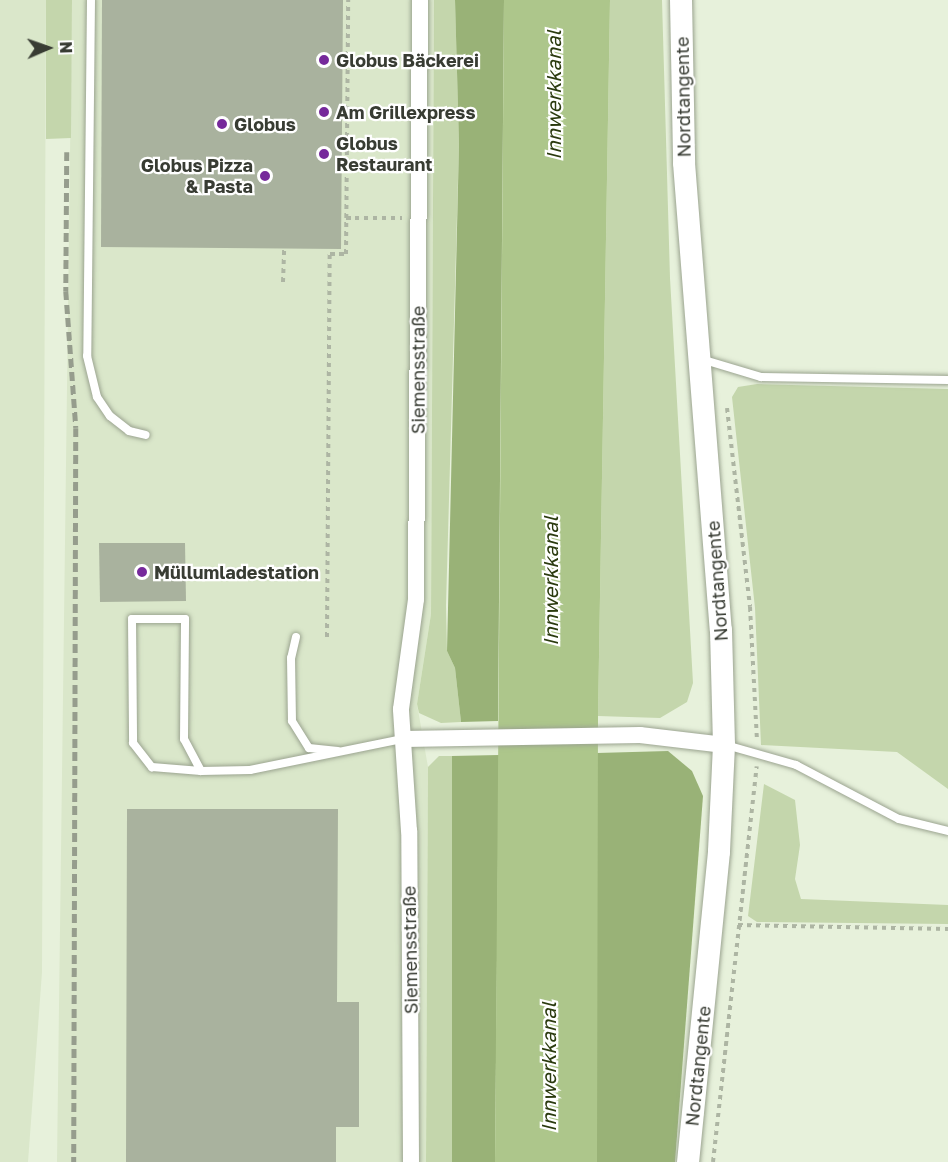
<!DOCTYPE html>
<meta charset="utf-8">
<style>
body{margin:0}
#map{position:relative;width:948px;height:1162px;overflow:hidden;background:#e7f1db;font-family:"Golos Text",sans-serif}
div>[style]{position:absolute}
.built>*{inset:0;background:#dae7ca}
.green>*{inset:0;background:#c4d6ac}
.forest>*{inset:0;background:#99b277}
.water>*{inset:0;background:#adc68b}
.building>*{inset:0;background:#a9b29e}
.path>*{height:4px;margin-top:-2px;transform-origin:0;background:repeating-linear-gradient(90deg,#adb5a3 0 4.5px,transparent 0 9px)}
.roads{filter:drop-shadow(0 0 2px #9ba490) drop-shadow(0 0 2px #9ba490)}
.lane>*{height:8px;margin:-4px;padding:0 4px;transform-origin:4px;border-radius:4px;background:#fff}
.street>*{height:16px;margin:-8px;padding:0 8px;transform-origin:8px;border-radius:8px;background:#fff}
.secondary>*{height:22px;margin:-11px;padding:0 11px;transform-origin:11px;border-radius:11px;background:#fff}
.rail>*{height:4.5px;margin-top:-2.25px;transform-origin:0;background:repeating-linear-gradient(90deg,#969d8d 0 9px,transparent 0 13.5px)}
.dots>*{width:16px;height:16px;translate:-50% -50%;box-sizing:border-box;border:3px solid #fff;border-radius:50%}
span{translate:-50% -50%;white-space:nowrap;text-align:center;line-height:1.15;-webkit-text-stroke:4.5px #fff;paint-order:stroke}
.poi-label{font-size:18px;color:#383c33;font-weight:700}
.left{translate:0 -50%;text-align:left}
.right{translate:-100% -50%;text-align:right}
.street-label{font-size:18px;color:#383c33}
.water-label{font-size:20px;color:#2b3b0f;font-style:italic}
.north{position:absolute;left:18px;top:18px;width:60px;height:60px;-webkit-text-stroke:4px #fff;paint-order:stroke;rotate:88deg;font-size:16px;font-weight:700;line-height:24px;text-align:center;color:#383c33}
.north::after{content:'';display:block;margin:auto;width:21px;height:27px;background:#383c33;clip-path:polygon(50% 0,100% 100%,50% 72%,0 100%)}
</style>
<div id="map">
<div class="built">
<i style="clip-path:polygon(0 0,46px 0,42px 972px,28px 1162px,0 1162px)"></i>
<i style="clip-path:polygon(72px 0,434px 0,431px 614px,417px 704px,428px 767px,426px 1162px,57px 1162px)"></i>
</div>
<div class="green">
<i style="clip-path:polygon(46px 0,72px 0,71px 138px,46px 139px)"></i>
<i style="clip-path:polygon(434px 0,455px 0,459px 144px,446px 606px,447px 651px,455px 668px,461px 722px,441px 723px,419px 713px,417px 704px,431px 614px)"></i>
<i style="clip-path:polygon(610px 0,662px 0,670px 278px,693px 683px,687px 702px,660px 718px,598px 716px)"></i>
<i style="clip-path:polygon(757px 384px,948px 389px,948px 789px,897px 752px,761px 745px,755px 608px,732px 397px,738px 387px)"></i>
<i style="clip-path:polygon(439px 756px,452px 756px,452px 1162px,426px 1162px,428px 767px)"></i>
<i style="clip-path:polygon(764px 784px,795px 800px,800px 845px,795px 879px,801px 899px,948px 905px,948px 924px,757px 922px,748px 916px)"></i>
</div>
<div class="forest">
<i style="clip-path:polygon(455px 0,504px 0,498px 721px,461px 722px,455px 668px,447px 651px,459px 144px)"></i>
<i style="clip-path:polygon(668px 751px,692px 771px,703px 796px,675px 1162px,597px 1162px,597px 753px)"></i>
<i style="clip-path:polygon(499px 755px,495px 1162px,452px 1162px,452px 756px)"></i>
</div>
<div class="water">
<i style="clip-path:polygon(504px 0,610px 0,598px 716px,597px 1162px,495px 1162px)"></i>
</div>
<div class="building">
<i style="clip-path:polygon(102px 0,343px 0,341px 249px,101px 247px)"></i>
<i style="clip-path:polygon(99px 543px,185px 543px,186px 601px,100px 602px)"></i>
<i style="clip-path:polygon(127px 809px,338px 809px,337px 1002px,359px 1002px,359px 1127px,336px 1127px,336px 1162px,126px 1162px)"></i>
</div>
<div class="path">
<i style="left:347px;top:59px;width:56px"></i>
<i style="left:346px;top:218px;width:56px"></i>
<i style="left:283px;top:282px;width:33px;rotate:-88deg"></i>
<i style="left:727px;top:408px;width:200px;rotate:83.4deg"></i>
<i style="left:750px;top:607px;width:134px;rotate:87deg"></i>
<i style="left:327px;top:637px;width:383px;rotate:-89.6deg"></i>
<i style="left:330px;top:254px;width:16px"></i>
<i style="left:346px;top:254px;width:254px;rotate:-89.5deg"></i>
<i style="left:738px;top:925px;width:210px;rotate:1.1deg"></i>
<i style="left:713px;top:1162px;width:398px;rotate:-83.7deg"></i>
</div>
<div class="roads">
<div class="lane">
<i style="left:91px;top:0;width:356px;rotate:90.6deg"></i>
<i style="left:87px;top:356px;width:42px;rotate:76.3deg"></i>
<i style="left:97px;top:397px;width:23px;rotate:56deg"></i>
<i style="left:110px;top:416px;width:24px;rotate:38deg"></i>
<i style="left:129px;top:431px;width:17px;rotate:13deg"></i>
<i style="left:701px;top:359px;width:63px;rotate:16.7deg"></i>
<i style="left:761px;top:377px;width:187px;rotate:0.9deg"></i>
<i style="left:296px;top:637px;width:22px;rotate:103deg"></i>
<i style="left:291px;top:658px;width:63px;rotate:89.1deg"></i>
<i style="left:292px;top:721px;width:32px;rotate:58deg"></i>
<i style="left:309px;top:748px;width:29px;rotate:6deg"></i>
<i style="left:726px;top:745px;width:73px;rotate:15.9deg"></i>
<i style="left:796px;top:765px;width:116px;rotate:27.7deg"></i>
<i style="left:899px;top:819px;width:50px;rotate:13.8deg"></i>
<i style="left:201px;top:771px;width:36px;rotate:-118deg"></i>
<i style="left:184px;top:739px;width:120px;rotate:-89.5deg"></i>
<i style="left:185px;top:619px;width:53px;rotate:180deg"></i>
<i style="left:132px;top:619px;width:124px;rotate:89.5deg"></i>
<i style="left:133px;top:743px;width:31px;rotate:52deg"></i>
<i style="left:152px;top:767px;width:49px;rotate:4.7deg"></i>
<i style="left:201px;top:771px;width:49px;rotate:-1.2deg"></i>
<i style="left:250px;top:770px;width:156px;rotate:-11.5deg"></i>
</div>
<div class="street">
<i style="left:404px;top:739px;width:236px;rotate:-1deg"></i>
<i style="left:640px;top:735px;width:85px;rotate:6.8deg"></i>
<i style="left:411px;top:1162px;width:331px;rotate:-90.3deg"></i>
<i style="left:409px;top:831px;width:122px;rotate:-93.8deg"></i>
<i style="left:401px;top:709px;width:111px;rotate:-82.2deg"></i>
<i style="left:416px;top:599px;width:599px;rotate:-89.62deg"></i>
</div>
<div class="secondary">
<i style="left:681px;top:0;width:163px;rotate:88.9deg"></i>
<i style="left:684px;top:163px;width:468px;rotate:85.5deg"></i>
<i style="left:721px;top:630px;width:115px;rotate:88.5deg"></i>
<i style="left:724px;top:745px;width:107px;rotate:92.7deg"></i>
<i style="left:719px;top:852px;width:312px;rotate:95.7deg"></i>
</div>
</div>
<div class="rail">
<i style="left:67px;top:152px;width:139px;rotate:90.4deg"></i>
<i style="left:66px;top:291px;width:137px;rotate:85.8deg"></i>
<i style="left:76px;top:428px;width:734px;rotate:90.16deg"></i>
</div>
<div class="dots">
<i style="left:324px;top:60px;background:#76299b"></i>
<i style="left:324px;top:112px;background:#76299b"></i>
<i style="left:222px;top:124px;background:#76299b"></i>
<i style="left:324px;top:154px;background:#76299b"></i>
<i style="left:265px;top:176px;background:#76299b"></i>
<i style="left:142px;top:572px;background:#76299b"></i>
</div>
<div class="poi-label">
<span class="left" style="left:336px;top:60px">Globus Bäckerei</span>
<span class="left" style="left:336px;top:112px">Am Grillexpress</span>
<span class="left" style="left:234px;top:124px">Globus</span>
<span class="left" style="left:336px;top:154px">Globus<br>Restaurant</span>
<span class="right" style="left:253px;top:176px">Globus Pizza<br>&amp; Pasta</span>
<span class="left" style="left:154px;top:572px">Müllumladestation</span>
</div>
<div class="street-label">
<span style="left:683px;top:97px;rotate:-91deg">Nordtangente</span>
<span style="left:418px;top:370px;rotate:-90deg">Siemensstraße</span>
<span style="left:717px;top:581px;rotate:-94deg">Nordtangente</span>
<span style="left:410px;top:950px;rotate:-91deg">Siemensstraße</span>
<span style="left:698px;top:1066px;rotate:-84deg">Nordtangente</span>
</div>
<div class="water-label">
<span style="left:553px;top:95px;rotate:-90deg">Innwerkkanal</span>
<span style="left:550px;top:581px;rotate:-90deg">Innwerkkanal</span>
<span style="left:548px;top:1067px;rotate:-90deg">Innwerkkanal</span>
</div>
<div class="north">N</div>
</div>
